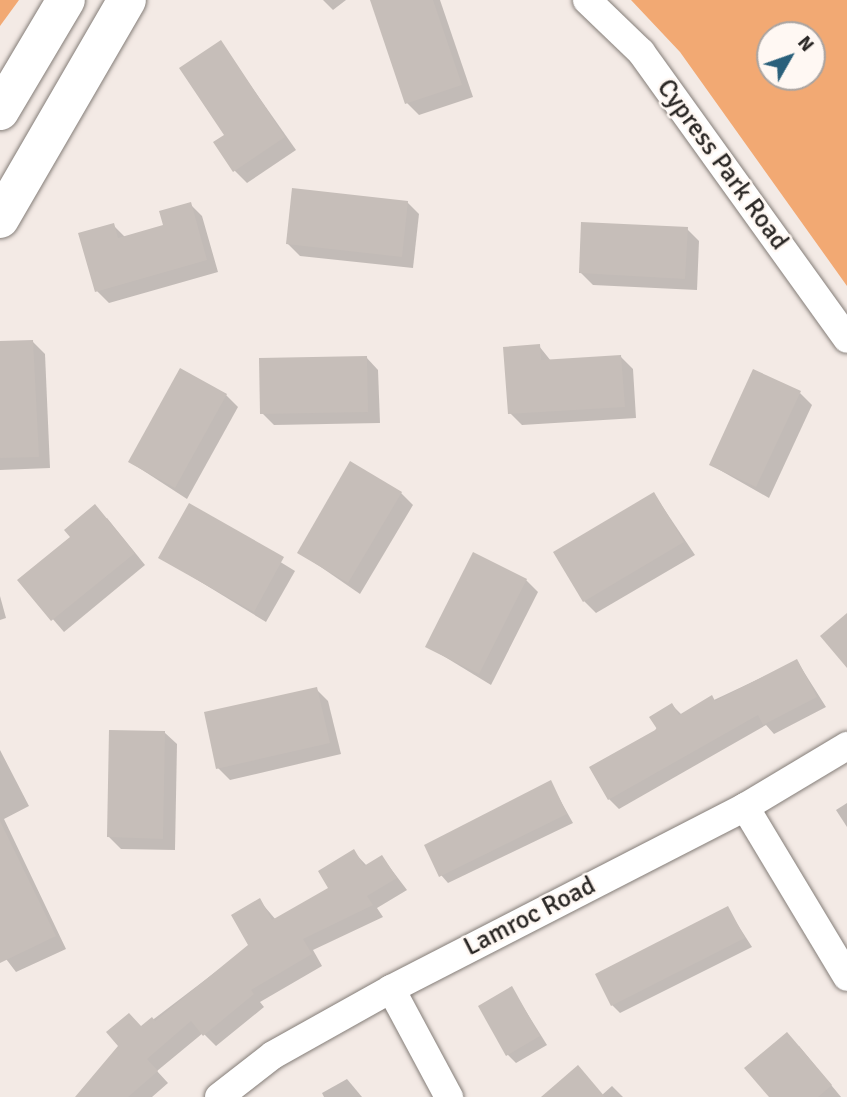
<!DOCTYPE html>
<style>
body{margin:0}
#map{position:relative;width:847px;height:1097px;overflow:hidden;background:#f3eae5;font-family:Signika,sans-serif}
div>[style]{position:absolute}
.green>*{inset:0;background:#f2a973}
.shadow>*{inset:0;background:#0003}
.building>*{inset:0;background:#c6beb9}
.roads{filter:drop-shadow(0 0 2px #847d78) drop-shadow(0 0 2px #847d78)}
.minor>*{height:28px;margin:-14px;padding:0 14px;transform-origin:14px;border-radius:14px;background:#fff}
.secondary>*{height:38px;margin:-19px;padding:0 19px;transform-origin:19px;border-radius:19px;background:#fff}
span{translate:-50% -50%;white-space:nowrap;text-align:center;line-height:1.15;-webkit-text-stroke:5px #fff8f3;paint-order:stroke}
.street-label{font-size:26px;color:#2a2725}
.north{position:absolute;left:756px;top:21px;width:70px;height:70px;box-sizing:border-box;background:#fff8f3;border:2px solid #aaa4a1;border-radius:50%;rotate:50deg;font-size:19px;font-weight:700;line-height:28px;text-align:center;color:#2a2725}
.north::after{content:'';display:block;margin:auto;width:24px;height:32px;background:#2a607b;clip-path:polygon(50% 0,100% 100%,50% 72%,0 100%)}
</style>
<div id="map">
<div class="green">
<i style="clip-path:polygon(0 0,19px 0,0 26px)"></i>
<i style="clip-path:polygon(evenodd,631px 0,847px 0,847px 286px,680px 52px,631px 0,812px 35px,812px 77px,770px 77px,770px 35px,812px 35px)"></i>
</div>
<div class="shadow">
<i style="clip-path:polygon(323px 0,346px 0,333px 10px)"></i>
<i style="clip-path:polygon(385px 0,440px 0,473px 97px,419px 115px,407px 103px)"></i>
<i style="clip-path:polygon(220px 42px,296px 150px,247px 183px,235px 171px,227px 135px)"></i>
<i style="clip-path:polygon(407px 202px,419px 214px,413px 268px,300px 256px,288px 244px)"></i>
<i style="clip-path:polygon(190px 204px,202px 216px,218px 272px,109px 303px,97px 291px,113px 225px,125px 237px,165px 226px)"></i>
<i style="clip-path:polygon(687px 229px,699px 241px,697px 290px,593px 285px,581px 273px)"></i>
<i style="clip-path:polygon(33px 342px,45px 354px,50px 468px,0 470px,0 343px)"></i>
<i style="clip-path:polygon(539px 346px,551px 361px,621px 357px,633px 369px,636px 418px,522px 425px,510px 413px)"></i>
<i style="clip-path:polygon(366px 357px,378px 370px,380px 423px,274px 425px,262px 413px)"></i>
<i style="clip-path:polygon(800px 393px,812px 405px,769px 498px,711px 465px)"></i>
<i style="clip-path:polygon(226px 395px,238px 407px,187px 499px,130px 462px)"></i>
<i style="clip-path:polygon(401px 493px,413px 505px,360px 594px,299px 552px)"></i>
<i style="clip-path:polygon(654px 494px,695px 555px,596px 613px,584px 601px)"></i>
<i style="clip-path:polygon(189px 506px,295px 571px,266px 622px,160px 557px)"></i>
<i style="clip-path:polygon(107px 518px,145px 565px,64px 632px,19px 580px)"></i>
<i style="clip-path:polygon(526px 580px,538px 592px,491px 685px,427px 646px)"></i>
<i style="clip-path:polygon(0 596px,6px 618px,0 620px)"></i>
<i style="clip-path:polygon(797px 661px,826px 707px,774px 734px,766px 725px,619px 809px,609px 799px,672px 705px,682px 715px)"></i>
<i style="clip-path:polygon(316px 689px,328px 701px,341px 754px,230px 780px,218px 768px)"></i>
<i style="clip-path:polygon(164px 732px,177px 744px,175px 850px,121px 849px,109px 837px)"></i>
<i style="clip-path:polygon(0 750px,29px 806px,4px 819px,66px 949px,16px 972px,0 951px)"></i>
<i style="clip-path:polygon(550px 782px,573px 823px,448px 883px,441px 875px)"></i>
<i style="clip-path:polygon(847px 803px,847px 827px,836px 810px)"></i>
<i style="clip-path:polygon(353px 851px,367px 866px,382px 857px,407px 890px,377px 908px,383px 917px,313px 950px,322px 966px,260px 1002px,264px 1007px,216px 1046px,203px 1033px,157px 1071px,168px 1083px,152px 1097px,77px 1097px,142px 1028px,251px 945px,259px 900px,276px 920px,330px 888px)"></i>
<i style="clip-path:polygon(727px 908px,752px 947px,620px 1013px,612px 1005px)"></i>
<i style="clip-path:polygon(512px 989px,547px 1045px,516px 1063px,508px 1055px)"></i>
<i style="clip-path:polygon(799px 1046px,841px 1097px,771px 1097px)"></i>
<i style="clip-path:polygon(347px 1079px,362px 1097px,324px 1097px,322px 1093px)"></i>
<i style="clip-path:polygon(612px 1086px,623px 1097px,563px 1097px,602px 1095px)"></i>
</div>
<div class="building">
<i style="clip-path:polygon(370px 0,433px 0,462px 85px,405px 104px)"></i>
<i style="clip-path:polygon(221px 40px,285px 137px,233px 172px,213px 142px,224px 135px,179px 68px)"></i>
<i style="clip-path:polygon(292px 188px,408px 201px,402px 257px,286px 244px)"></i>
<i style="clip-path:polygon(191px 202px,207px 260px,95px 292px,78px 233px,114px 223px,118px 238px,163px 225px,159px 211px)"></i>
<i style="clip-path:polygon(581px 222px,688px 227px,685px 279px,579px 273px)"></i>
<i style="clip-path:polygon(33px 340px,39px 457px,0 458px,0 341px)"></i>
<i style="clip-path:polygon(540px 344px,541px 360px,621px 355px,625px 407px,508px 414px,503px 347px)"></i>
<i style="clip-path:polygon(367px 356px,368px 412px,260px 414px,259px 358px)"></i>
<i style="clip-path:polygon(180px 368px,227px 394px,175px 488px,128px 462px)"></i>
<i style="clip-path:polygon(753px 369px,801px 391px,756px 487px,709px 465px)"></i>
<i style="clip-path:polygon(350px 461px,402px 492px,348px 583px,297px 553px)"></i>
<i style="clip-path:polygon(654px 492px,684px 542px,583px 602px,553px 552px)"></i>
<i style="clip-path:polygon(189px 503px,284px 557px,254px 612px,158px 558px)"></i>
<i style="clip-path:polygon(95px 504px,135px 553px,51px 621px,17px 580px,70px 537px,64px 530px)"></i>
<i style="clip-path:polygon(473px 552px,527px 579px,479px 674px,425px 647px)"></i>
<i style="clip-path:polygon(847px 613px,847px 668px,820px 636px)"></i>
<i style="clip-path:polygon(797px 659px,817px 697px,763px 725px,758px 715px,608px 800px,589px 767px,657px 729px,649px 717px,672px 703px,679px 715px,712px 695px,715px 701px)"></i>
<i style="clip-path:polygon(317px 687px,330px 743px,216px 769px,204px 712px)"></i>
<i style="clip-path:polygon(109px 730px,165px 731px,163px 839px,107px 837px)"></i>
<i style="clip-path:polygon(551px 780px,567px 814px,439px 877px,424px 845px)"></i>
<i style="clip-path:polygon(0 821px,56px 936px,0 963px)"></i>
<i style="clip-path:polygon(354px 849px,364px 866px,382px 855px,397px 878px,367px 896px,373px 905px,303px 939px,312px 954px,251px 990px,254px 994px,203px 1036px,191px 1021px,147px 1059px,158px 1071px,128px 1097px,75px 1097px,118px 1046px,106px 1032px,129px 1013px,141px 1026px,152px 1017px,155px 1021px,248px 945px,231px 915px,260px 898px,272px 920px,328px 888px,318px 871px)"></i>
<i style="clip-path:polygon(728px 906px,745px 938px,611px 1006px,595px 974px)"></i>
<i style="clip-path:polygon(512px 986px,540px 1036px,506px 1056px,478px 1006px)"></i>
<i style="clip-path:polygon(787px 1032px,832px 1085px,818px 1097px,769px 1097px,744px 1068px)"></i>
<i style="clip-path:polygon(578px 1065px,605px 1097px,541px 1097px)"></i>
</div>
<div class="roads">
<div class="minor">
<i style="left:587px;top:0;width:75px;rotate:43.9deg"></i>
<i style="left:641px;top:52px;width:353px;rotate:54.3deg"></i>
<i style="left:745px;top:807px;width:198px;rotate:59deg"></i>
<i style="left:391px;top:989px;width:123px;rotate:61.8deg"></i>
<i style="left:219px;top:1097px;width:68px;rotate:-37.9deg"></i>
<i style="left:273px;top:1055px;width:135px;rotate:-29.2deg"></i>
<i style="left:391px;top:989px;width:398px;rotate:-27.2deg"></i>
<i style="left:745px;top:807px;width:119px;rotate:-30.9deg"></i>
</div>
<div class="secondary">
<i style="left:0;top:111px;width:129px;rotate:-59.3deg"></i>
<i style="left:0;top:219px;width:253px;rotate:-59.9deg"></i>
</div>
</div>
<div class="street-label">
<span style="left:722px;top:165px;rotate:54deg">Cypress Park Road</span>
<span style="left:530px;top:917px;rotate:-27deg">Lamroc Road</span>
</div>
<div class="north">N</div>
</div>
